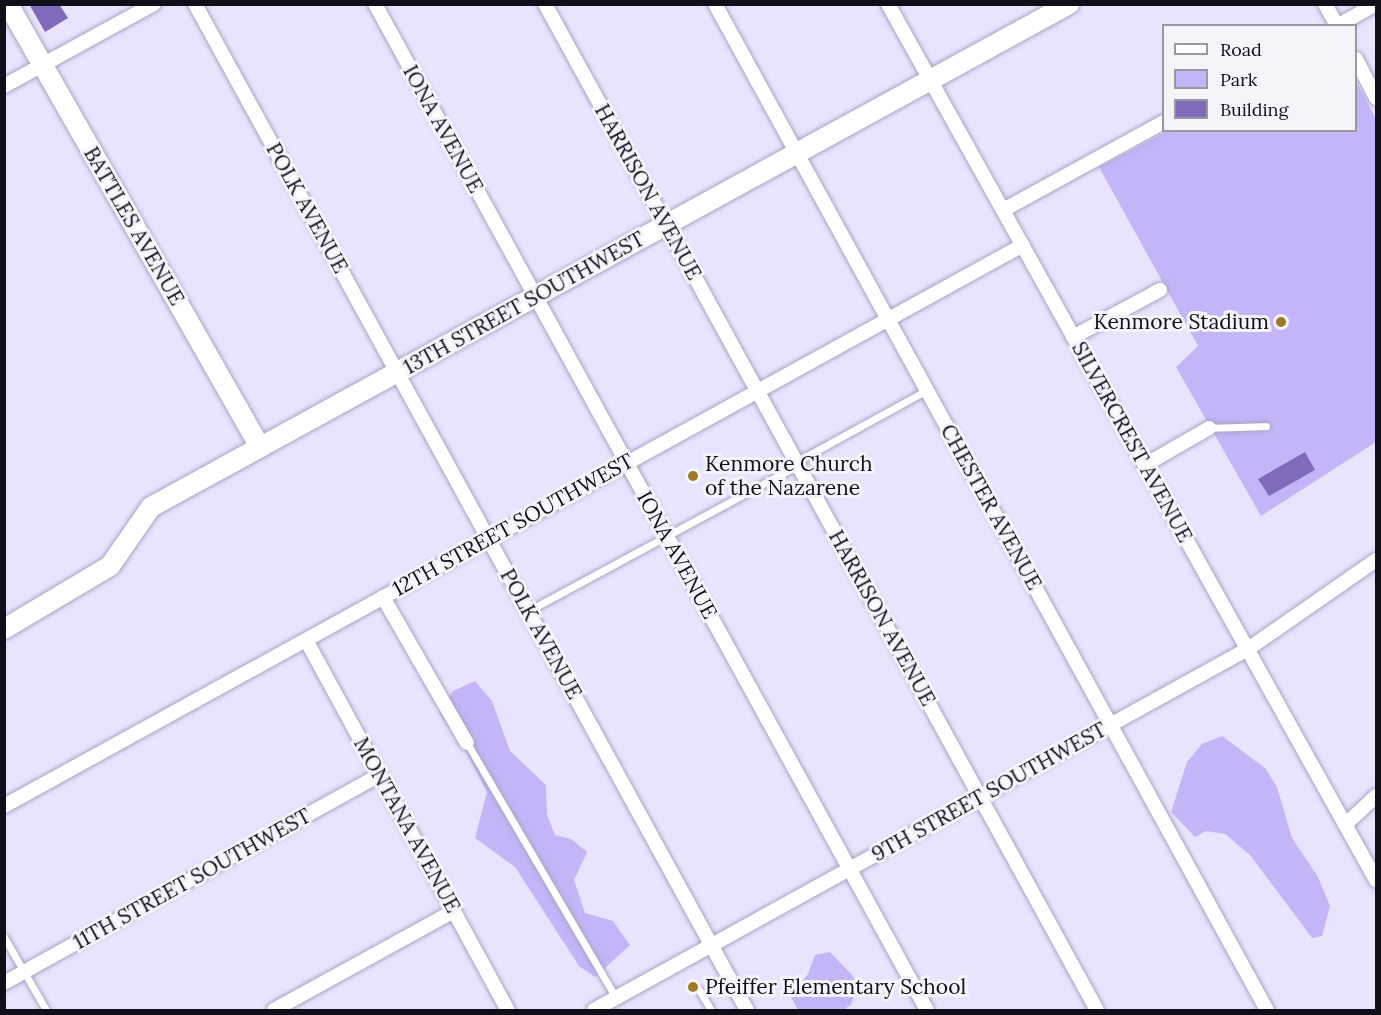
<!DOCTYPE html>
<style>
body{margin:0}
#map{position:relative;width:1381px;height:1015px;overflow:hidden;background:#e9e4fe;font-family:Lora,serif}
div>[style]{position:absolute}
.green>*{inset:0;background:#c3b5f8}
.building>*{inset:0;background:#7f6abb}
.roads{filter:drop-shadow(0 0 2px #aaa4c3) drop-shadow(0 0 2px #aaa4c3)}
.lane>*{height:7px;margin:-3.5px;padding:0 3.5px;transform-origin:3.5px;border-radius:3.5px;background:#fff}
.street>*{height:14px;margin:-7px;padding:0 7px;transform-origin:7px;border-radius:7px;background:#fff}
.secondary>*{height:20px;margin:-10px;padding:0 10px;transform-origin:10px;border-radius:10px;background:#fff}
.dots>*{width:16px;height:16px;translate:-50% -50%;box-sizing:border-box;border:3px solid #f5f4fb;border-radius:50%}
span{translate:-50% -50%;white-space:nowrap;text-align:center;line-height:1.15;-webkit-text-stroke:6px #f5f4fb;paint-order:stroke}
.street-label{font-size:21px;color:#100e18}
.poi-label{font-size:21px;color:#100e18}
.right{translate:-100% -50%;text-align:right}
.left{translate:0 -50%;text-align:left}
.frame{position:absolute;inset:0;border:6px solid #100e18;pointer-events:none}
.legend{position:absolute;left:1162px;top:24px;width:195px;height:108px;box-sizing:border-box;background:#f5f4fb;border:2px solid #9998a0;margin:0;padding:8px 10px;list-style:none;font-size:18px;color:#100e18}
.legend li{display:flex;align-items:center;gap:12px;height:30px}
.legend b{width:30px;border:2px solid #9998a0}
</style>
<div id="map">
<div class="green">
<i style="clip-path:polygon(1356px 81px,1376px 119px,1376px 442px,1261px 516px,1176px 367px,1198px 346px,1099px 167px,1168px 131px,1356px 130px)"></i>
<i style="clip-path:polygon(475px 681px,492px 701px,510px 751px,546px 785px,547px 815px,555px 835px,571px 839px,587px 852px,574px 880px,585px 913px,613px 921px,630px 945px,595px 977px,579px 966px,515px 867px,475px 838px,487px 792px,464px 748px,439px 713px,453px 691px)"></i>
<i style="clip-path:polygon(1222px 736px,1265px 768px,1277px 787px,1292px 838px,1318px 877px,1330px 906px,1322px 936px,1312px 938px,1250px 855px,1225px 834px,1206px 831px,1195px 837px,1171px 812px,1187px 762px,1202px 744px)"></i>
<i style="clip-path:polygon(830px 952px,853px 976px,857px 987px,851px 1005px,843px 1010px,798px 1010px,791px 997px,808px 974px,815px 955px)"></i>
</div>
<div class="building">
<i style="clip-path:polygon(29px 4px,59px 4px,68px 18px,45px 32px)"></i>
<i style="clip-path:polygon(1305px 452px,1315px 470px,1269px 496px,1258px 479px)"></i>
</div>
<div class="roads">
<div class="lane">
<i style="left:1209px;top:428px;width:57px;rotate:-2deg"></i>
<i style="left:796px;top:462px;width:149px;rotate:-28.8deg"></i>
<i style="left:528px;top:611px;width:307px;rotate:-28.4deg"></i>
<i style="left:467px;top:743px;width:295px;rotate:59.7deg"></i>
<i style="left:4px;top:937px;width:84px;rotate:60.1deg"></i>
<i style="left:699px;top:990px;width:23px;rotate:59deg"></i>
</div>
<div class="street">
<i style="left:195px;top:4px;width:1147px;rotate:61.25deg"></i>
<i style="left:375px;top:4px;width:1147px;rotate:61.25deg"></i>
<i style="left:545px;top:4px;width:1147px;rotate:61.25deg"></i>
<i style="left:715px;top:4px;width:1147px;rotate:61.25deg"></i>
<i style="left:888px;top:4px;width:1003px;rotate:60.88deg"></i>
<i style="left:1325px;top:4px;width:25px;rotate:61deg"></i>
<i style="left:1337px;top:26px;width:45px;rotate:-29.4deg"></i>
<i style="left:1356px;top:59px;width:44px;rotate:62.9deg"></i>
<i style="left:4px;top:86px;width:171px;rotate:-28.7deg"></i>
<i style="left:1003px;top:210px;width:183px;rotate:-28.7deg"></i>
<i style="left:1073px;top:337px;width:99px;rotate:-28.4deg"></i>
<i style="left:1145px;top:465px;width:74px;rotate:-30deg"></i>
<i style="left:383px;top:597px;width:168px;rotate:60.1deg"></i>
<i style="left:306px;top:640px;width:422px;rotate:61.4deg"></i>
<i style="left:4px;top:806px;width:1163px;rotate:-28.83deg"></i>
<i style="left:1346px;top:824px;width:41px;rotate:-43deg"></i>
<i style="left:4px;top:983px;width:430px;rotate:-29deg"></i>
<i style="left:274px;top:1010px;width:205px;rotate:-28.8deg"></i>
<i style="left:594px;top:1010px;width:747px;rotate:-28.9deg"></i>
<i style="left:1248px;top:649px;width:156px;rotate:-34.8deg"></i>
</div>
<div class="secondary">
<i style="left:8px;top:4px;width:510px;rotate:60.37deg"></i>
<i style="left:4px;top:629px;width:123px;rotate:-30.7deg"></i>
<i style="left:110px;top:566px;width:72px;rotate:-55.2deg"></i>
<i style="left:151px;top:507px;width:1047px;rotate:-28.72deg"></i>
</div>
</div>
<div class="dots">
<i style="left:1281px;top:322px;background:#9e7a26"></i>
<i style="left:693px;top:476px;background:#9e7a26"></i>
<i style="left:693px;top:987px;background:#9e7a26"></i>
</div>
<div class="street-label">
<span style="left:443px;top:129px;rotate:61deg">IONA AVENUE</span>
<span style="left:648px;top:192px;rotate:61deg">HARRISON AVENUE</span>
<span style="left:307px;top:208px;rotate:61deg">POLK AVENUE</span>
<span style="left:134px;top:226px;rotate:60deg">BATTLES AVENUE</span>
<span style="left:524px;top:303px;rotate:-29deg">13TH STREET SOUTHWEST</span>
<span style="left:1132px;top:442px;rotate:61deg">SILVERCREST AVENUE</span>
<span style="left:991px;top:507px;rotate:61deg">CHESTER AVENUE</span>
<span style="left:513px;top:525px;rotate:-29deg">12TH STREET SOUTHWEST</span>
<span style="left:677px;top:555px;rotate:61deg">IONA AVENUE</span>
<span style="left:882px;top:618px;rotate:61deg">HARRISON AVENUE</span>
<span style="left:541px;top:634px;rotate:61deg">POLK AVENUE</span>
<span style="left:989px;top:792px;rotate:-29deg">9TH STREET SOUTHWEST</span>
<span style="left:407px;top:825px;rotate:61deg">MONTANA AVENUE</span>
<span style="left:192px;top:879px;rotate:-29deg">11TH STREET SOUTHWEST</span>
</div>
<div class="poi-label">
<span class="right" style="left:1269px;top:322px">Kenmore Stadium</span>
<span class="left" style="left:705px;top:476px">Kenmore Church<br>of the Nazarene</span>
<span class="left" style="left:705px;top:987px">Pfeiffer Elementary School</span>
</div>
<div class="frame"></div>
<ul class="legend">
<li><b style="height:8px;background:#fff"></b>Road</li>
<li><b style="height:16px;background:#c3b5f8"></b>Park</li>
<li><b style="height:16px;background:#7f6abb"></b>Building</li>
</ul>
</div>
